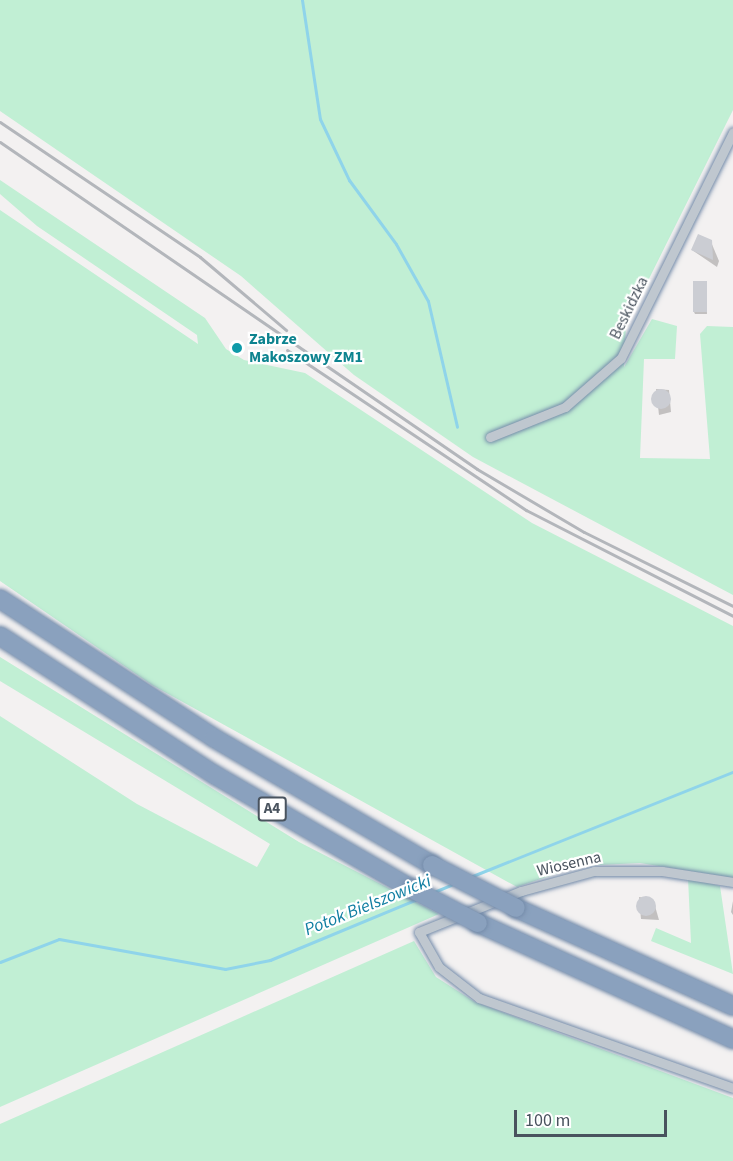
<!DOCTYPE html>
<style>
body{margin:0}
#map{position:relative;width:733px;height:1161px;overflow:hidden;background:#f3f1f1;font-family:"Source Sans 3",sans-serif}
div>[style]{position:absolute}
.green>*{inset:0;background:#c1efd4}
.shadow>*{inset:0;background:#0003}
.stream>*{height:3px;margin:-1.5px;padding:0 1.5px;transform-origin:1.5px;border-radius:1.5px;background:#8fd4ea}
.building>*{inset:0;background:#cbcdd3}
.round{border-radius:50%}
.roads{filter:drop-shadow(0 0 2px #758caa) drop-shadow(0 0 2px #758caa)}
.minor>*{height:9px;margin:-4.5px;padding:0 4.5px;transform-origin:4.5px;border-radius:4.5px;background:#bfc7cf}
.motorway>*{height:18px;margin:-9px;padding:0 9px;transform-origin:9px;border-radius:9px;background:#8aa1be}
.rail>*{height:3px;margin:-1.5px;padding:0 1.5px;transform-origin:1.5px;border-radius:1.5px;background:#b3b6bb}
.bridges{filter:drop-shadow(0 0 2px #758caa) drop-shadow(0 0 2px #758caa)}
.motorway-bridge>*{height:18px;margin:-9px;padding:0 9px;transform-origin:9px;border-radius:9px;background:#8aa1be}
.dots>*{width:16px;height:16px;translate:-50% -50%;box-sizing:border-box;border:3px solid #fff;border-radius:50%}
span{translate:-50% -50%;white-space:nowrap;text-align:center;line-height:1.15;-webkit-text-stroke:4.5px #fff;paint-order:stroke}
.shield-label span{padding:2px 4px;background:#fff;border:2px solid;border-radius:4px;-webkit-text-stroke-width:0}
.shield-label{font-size:15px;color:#49535e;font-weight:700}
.street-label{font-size:16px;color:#49535e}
.culture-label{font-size:16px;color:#0d838f;font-weight:700}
.left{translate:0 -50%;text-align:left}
.water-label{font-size:18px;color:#107ea2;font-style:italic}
.scale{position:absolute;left:514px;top:1110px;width:153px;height:27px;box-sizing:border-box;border:3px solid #49535e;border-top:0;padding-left:8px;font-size:18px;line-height:21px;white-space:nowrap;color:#49535e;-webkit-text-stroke:4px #fff;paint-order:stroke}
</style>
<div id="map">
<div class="green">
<i style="clip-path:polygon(0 0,733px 0,733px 110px,626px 325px,624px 367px,652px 319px,677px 326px,675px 359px,644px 359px,640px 458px,710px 459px,700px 334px,707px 326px,733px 327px,733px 595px,473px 457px,354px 375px,241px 276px,0 111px)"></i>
<i style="clip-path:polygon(0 180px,205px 318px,226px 349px,244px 360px,305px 373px,532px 523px,733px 626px,733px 878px,640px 863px,579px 866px,517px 887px,152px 685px,0 581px,0 210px,198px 344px,197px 335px,37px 226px,0 194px)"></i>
<i style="clip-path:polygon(0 657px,299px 842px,439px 914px,0 1107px,0 716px,137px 804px,257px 867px,270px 844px,0 681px)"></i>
<i style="clip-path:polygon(688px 878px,720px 886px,733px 974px,651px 941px,656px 928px,691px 943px)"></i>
<i style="clip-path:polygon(414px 941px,436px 977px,475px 1002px,733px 1098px,733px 1161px,0 1161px,0 1124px)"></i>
</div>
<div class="shadow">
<i style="clip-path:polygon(711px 242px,719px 261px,717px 267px,692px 250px)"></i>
<i style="clip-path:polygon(706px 283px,707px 314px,695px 314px,694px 312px)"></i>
<i style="clip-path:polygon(656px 389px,669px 390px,671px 412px,659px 415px)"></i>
<i style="clip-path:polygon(639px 897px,653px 899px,659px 920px,641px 919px)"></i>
<i style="clip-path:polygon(733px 901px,733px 915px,731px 912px)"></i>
</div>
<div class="stream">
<i style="left:302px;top:0;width:120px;rotate:81.4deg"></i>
<i style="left:320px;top:119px;width:68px;rotate:64.6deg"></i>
<i style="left:349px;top:180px;width:79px;rotate:53.7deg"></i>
<i style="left:396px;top:244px;width:65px;rotate:60.7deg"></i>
<i style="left:428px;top:301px;width:129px;rotate:77deg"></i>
<i style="left:470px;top:877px;width:283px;rotate:-21.8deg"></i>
<i style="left:434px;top:892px;width:21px;rotate:-23deg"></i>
<i style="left:0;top:962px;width:63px;rotate:-21.3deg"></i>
<i style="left:59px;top:939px;width:169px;rotate:10.2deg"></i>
<i style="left:225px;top:969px;width:46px;rotate:-11.3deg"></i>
<i style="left:270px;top:960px;width:159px;rotate:-22.5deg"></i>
</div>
<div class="building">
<i style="clip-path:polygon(698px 234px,712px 240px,713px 260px,691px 250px)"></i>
<i style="clip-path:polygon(693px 281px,707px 281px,707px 312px,693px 312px)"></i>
<i class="round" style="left:651px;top:389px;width:20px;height:20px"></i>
<i class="round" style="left:636px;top:896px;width:20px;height:20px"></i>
</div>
<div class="roads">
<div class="minor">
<i style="left:490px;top:437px;width:81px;rotate:-21.8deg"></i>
<i style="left:565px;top:407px;width:74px;rotate:-41.2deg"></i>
<i style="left:621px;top:358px;width:252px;rotate:-63.6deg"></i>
<i style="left:733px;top:882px;width:72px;rotate:-171.2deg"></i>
<i style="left:662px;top:871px;width:68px;rotate:180deg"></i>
<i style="left:594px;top:871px;width:76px;rotate:164.7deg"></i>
<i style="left:521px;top:891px;width:110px;rotate:158.1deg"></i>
<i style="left:419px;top:932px;width:40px;rotate:60.3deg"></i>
<i style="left:439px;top:967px;width:51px;rotate:37.8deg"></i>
<i style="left:479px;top:998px;width:269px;rotate:19.5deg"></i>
</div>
<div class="motorway">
<i style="left:0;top:599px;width:255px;rotate:33deg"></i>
<i style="left:214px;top:738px;width:252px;rotate:30.2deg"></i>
<i style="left:0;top:636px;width:256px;rotate:32.9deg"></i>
<i style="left:215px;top:775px;width:228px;rotate:30.1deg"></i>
<i style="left:516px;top:908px;width:238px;rotate:24.3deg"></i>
<i style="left:478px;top:923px;width:280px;rotate:24.5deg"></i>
</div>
</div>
<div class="rail">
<i style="left:0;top:122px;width:241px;rotate:34deg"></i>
<i style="left:200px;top:257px;width:113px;rotate:40.3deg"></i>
<i style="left:0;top:142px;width:578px;rotate:34.43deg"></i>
<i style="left:477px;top:469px;width:124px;rotate:30.5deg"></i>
<i style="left:584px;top:532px;width:166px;rotate:26.4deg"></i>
<i style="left:287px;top:350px;width:288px;rotate:33.8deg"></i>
<i style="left:526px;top:510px;width:233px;rotate:27.1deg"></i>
</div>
<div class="bridges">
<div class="motorway-bridge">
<i style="left:432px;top:865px;width:94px;rotate:27.1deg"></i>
<i style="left:412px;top:889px;width:74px;rotate:27.3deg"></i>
</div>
</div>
<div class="dots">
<i style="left:237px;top:348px;background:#0f9aa8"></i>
</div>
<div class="shield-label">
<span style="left:272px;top:809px">A4</span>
</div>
<div class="street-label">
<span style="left:629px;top:308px;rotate:-64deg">Beskidzka</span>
<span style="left:569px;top:864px;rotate:-13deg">Wiosenna</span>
</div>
<div class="culture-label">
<span class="left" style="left:249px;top:348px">Zabrze<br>Makoszowy ZM1</span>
</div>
<div class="water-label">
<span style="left:368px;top:906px;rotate:-22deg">Potok Bielszowicki</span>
</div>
<div class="scale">100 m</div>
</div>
